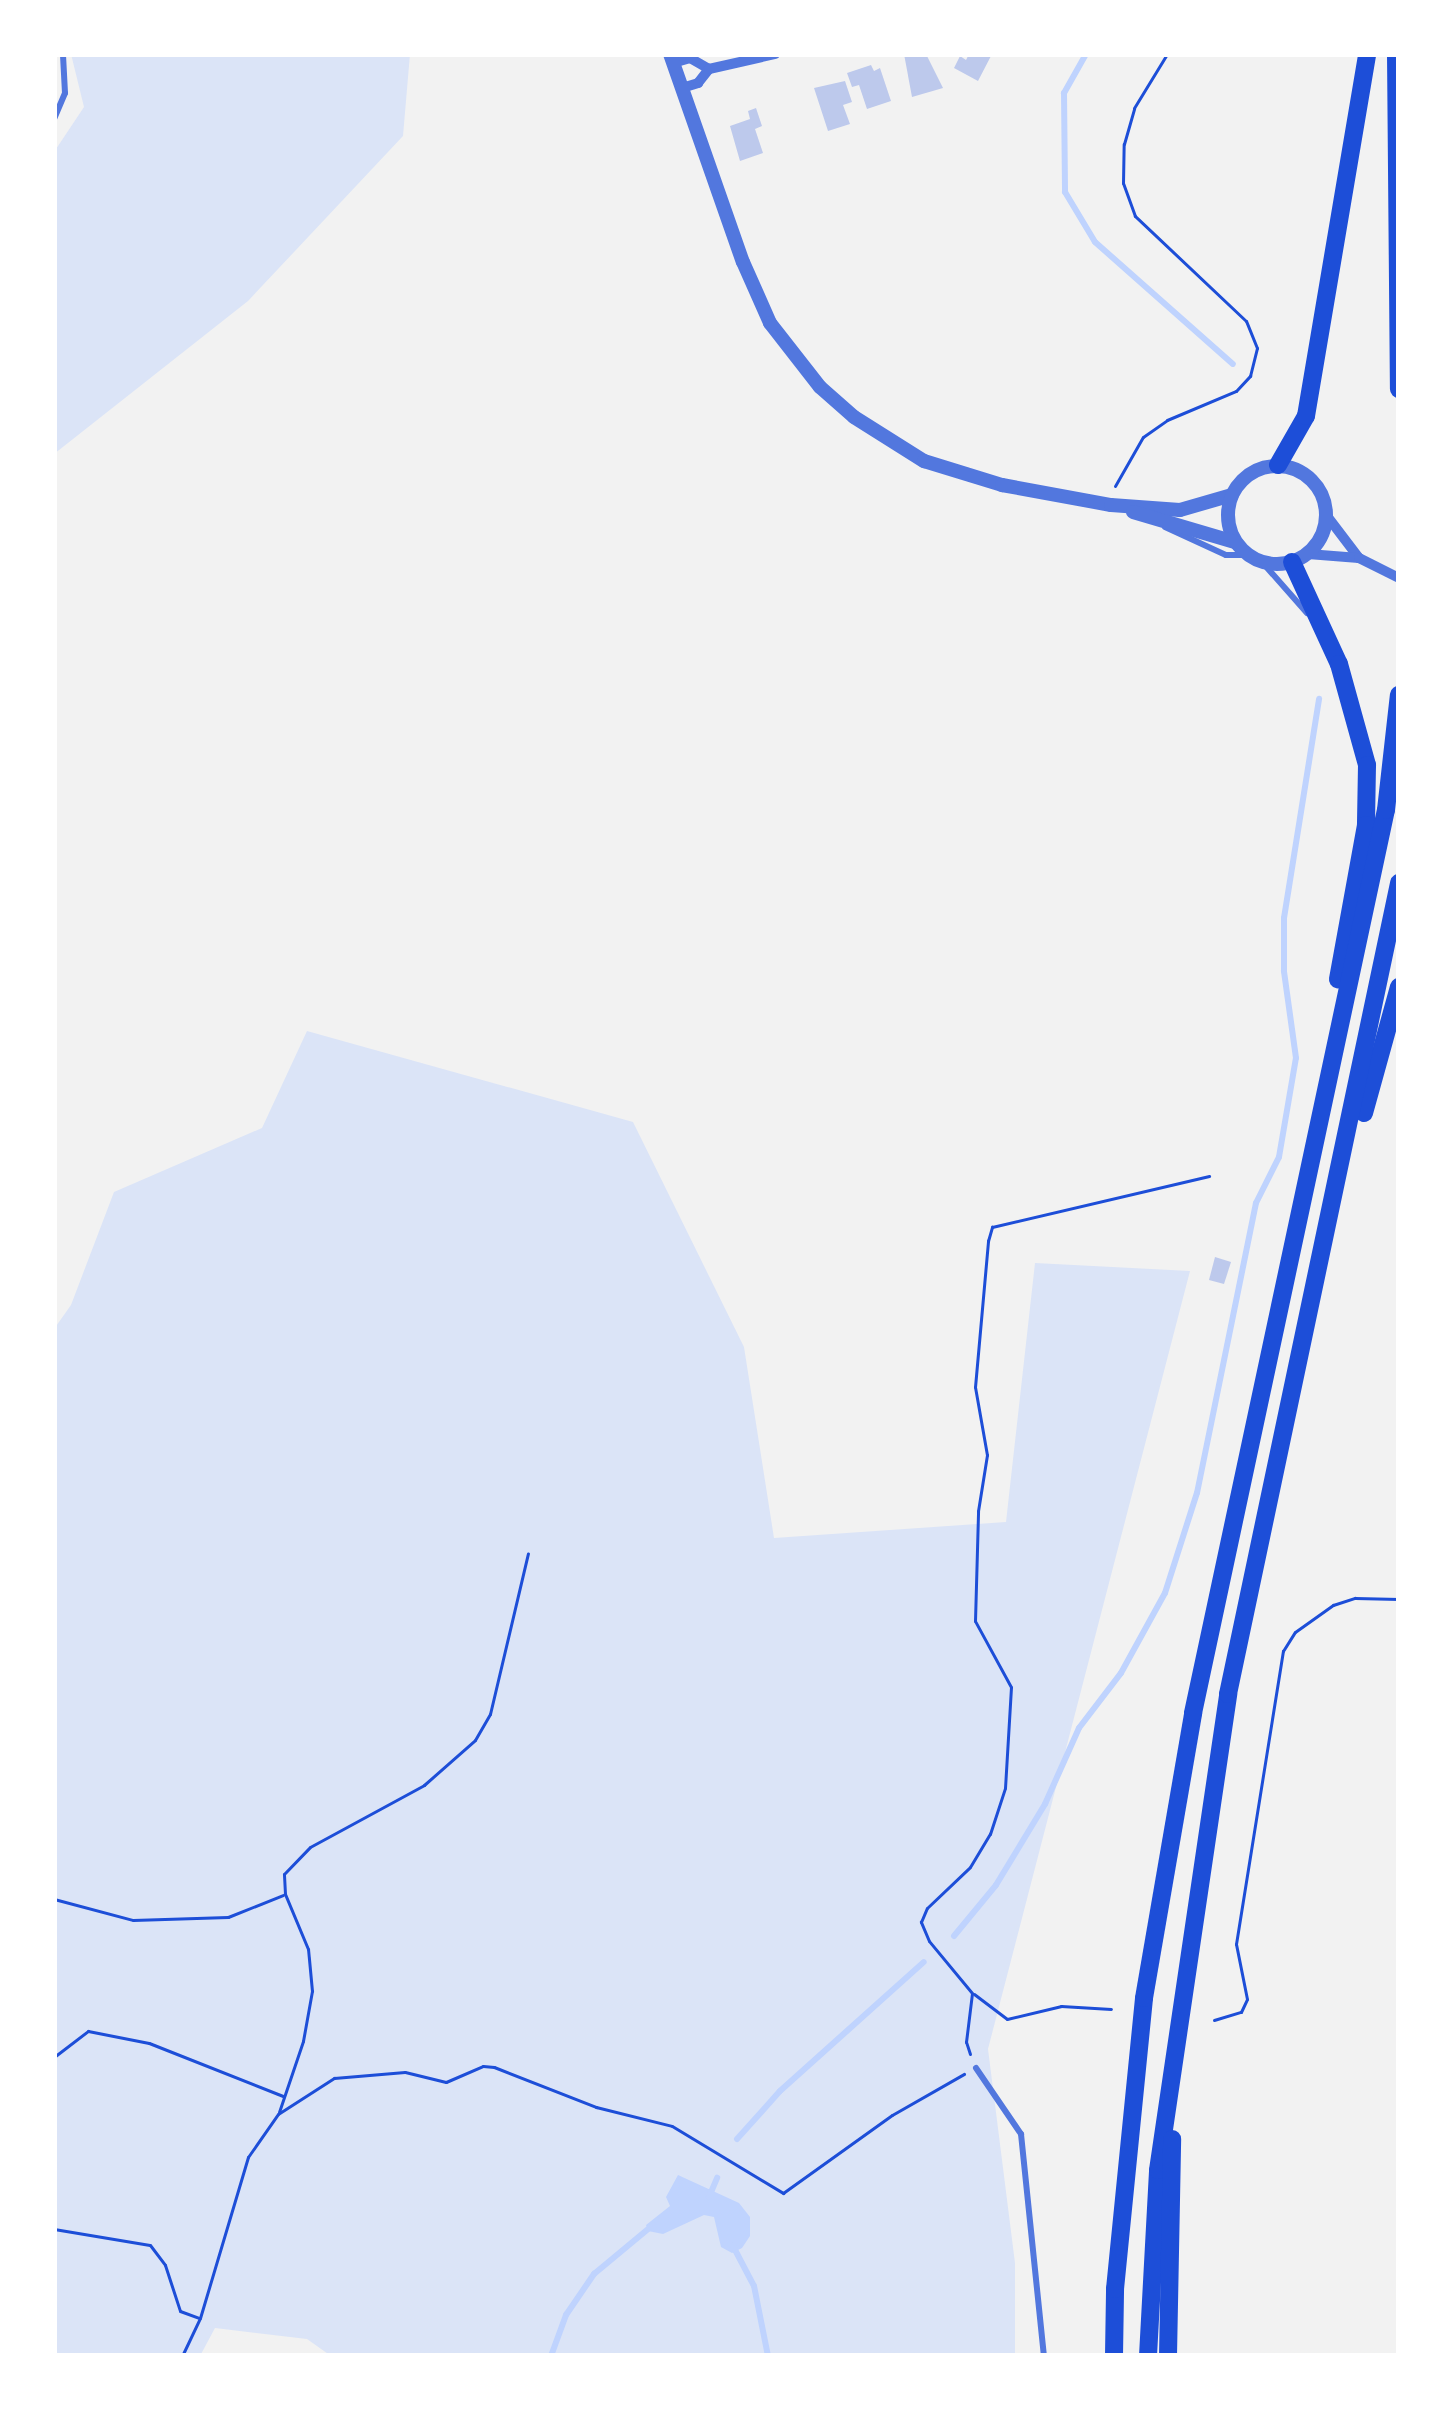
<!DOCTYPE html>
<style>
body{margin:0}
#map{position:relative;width:1453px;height:2410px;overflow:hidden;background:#f2f2f2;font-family:Mulish,sans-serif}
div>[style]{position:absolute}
.green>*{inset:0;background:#dbe4f7}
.water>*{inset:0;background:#bfd3fe}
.stream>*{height:6px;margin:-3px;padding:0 3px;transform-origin:3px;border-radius:3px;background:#bfd3fe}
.building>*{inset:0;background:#bdc9ec}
.path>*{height:3px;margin:-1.5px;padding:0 1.5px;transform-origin:1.5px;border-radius:1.5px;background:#1d4ed8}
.service>*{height:6px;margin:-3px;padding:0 3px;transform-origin:3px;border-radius:3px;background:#5277de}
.minor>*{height:10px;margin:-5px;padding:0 5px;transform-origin:5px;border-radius:5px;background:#5277de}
.tertiary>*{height:14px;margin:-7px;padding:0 7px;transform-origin:7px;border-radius:7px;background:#5277de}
.tertiary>.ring{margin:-7px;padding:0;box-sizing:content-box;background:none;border:14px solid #5277de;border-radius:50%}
.trunk>*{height:18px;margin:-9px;padding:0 9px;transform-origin:9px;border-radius:9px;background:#1d4ed8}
span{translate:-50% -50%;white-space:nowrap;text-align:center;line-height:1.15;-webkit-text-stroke:12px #fff;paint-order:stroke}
.frame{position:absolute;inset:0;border:57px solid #fff;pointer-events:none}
</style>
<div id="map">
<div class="green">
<i style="clip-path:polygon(71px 54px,410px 54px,403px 136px,248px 301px,54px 454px,54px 152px,84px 107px)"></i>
<i style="clip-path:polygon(307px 1031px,633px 1122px,744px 1347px,774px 1538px,1006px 1522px,1035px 1263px,1190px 1271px,988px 2049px,1015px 2263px,1015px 2356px,331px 2356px,307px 2339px,215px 2328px,200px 2356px,54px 2356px,54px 1329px,71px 1305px,114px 1192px,262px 1128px)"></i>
</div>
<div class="water">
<i style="clip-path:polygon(678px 2175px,739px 2203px,750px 2217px,750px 2236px,742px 2248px,732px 2253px,721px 2247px,714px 2217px,704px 2215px,663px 2234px,648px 2231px,646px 2225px,670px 2206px,666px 2197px)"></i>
</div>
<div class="stream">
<i style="left:1086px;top:54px;width:45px;rotate:119.4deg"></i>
<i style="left:1064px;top:93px;width:99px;rotate:89.4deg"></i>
<i style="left:1065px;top:192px;width:58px;rotate:59deg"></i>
<i style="left:1095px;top:242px;width:184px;rotate:41.5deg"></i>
<i style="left:954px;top:1936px;width:66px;rotate:-50.5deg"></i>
<i style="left:996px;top:1885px;width:95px;rotate:-58.8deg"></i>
<i style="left:1045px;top:1804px;width:83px;rotate:-65.9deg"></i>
<i style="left:1079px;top:1728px;width:69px;rotate:-52.6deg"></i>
<i style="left:1121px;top:1673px;width:91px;rotate:-61.2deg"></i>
<i style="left:1165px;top:1593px;width:105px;rotate:-72.3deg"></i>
<i style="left:1197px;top:1493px;width:296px;rotate:-78.5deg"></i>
<i style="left:1256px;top:1203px;width:51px;rotate:-63.4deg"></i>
<i style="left:1279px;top:1157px;width:100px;rotate:-80.3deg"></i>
<i style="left:1296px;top:1058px;width:88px;rotate:-97.9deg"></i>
<i style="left:1284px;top:971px;width:53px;rotate:-90deg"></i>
<i style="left:1284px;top:918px;width:222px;rotate:-80.9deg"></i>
<i style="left:737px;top:2139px;width:64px;rotate:-48.1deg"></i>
<i style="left:780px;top:2091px;width:193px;rotate:-41.9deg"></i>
<i style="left:709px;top:2197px;width:21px;rotate:-67deg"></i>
<i style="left:733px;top:2246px;width:45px;rotate:62.3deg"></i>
<i style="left:754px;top:2286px;width:71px;rotate:78.7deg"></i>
<i style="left:551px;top:2356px;width:44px;rotate:-69.9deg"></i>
<i style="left:566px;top:2315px;width:50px;rotate:-55.7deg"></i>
<i style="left:594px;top:2274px;width:77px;rotate:-39.7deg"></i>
</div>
<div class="building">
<i style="clip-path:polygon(904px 54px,926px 54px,943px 88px,912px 97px)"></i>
<i style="clip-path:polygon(969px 54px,992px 54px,978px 81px,954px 68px,960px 56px,966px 60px)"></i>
<i style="clip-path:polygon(871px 65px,874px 71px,880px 68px,891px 101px,867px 109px,859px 85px,852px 87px,847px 73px)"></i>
<i style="clip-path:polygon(845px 81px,852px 102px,843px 105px,850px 124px,828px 131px,814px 88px)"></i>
<i style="clip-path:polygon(756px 108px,762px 126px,755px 129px,763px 153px,740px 161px,730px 126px,750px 119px,748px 111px)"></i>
<i style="clip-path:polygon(1215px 1257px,1231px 1262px,1224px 1284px,1209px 1280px)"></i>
</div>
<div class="path">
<i style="left:1115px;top:486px;width:56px;rotate:-60.3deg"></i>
<i style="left:1143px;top:437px;width:29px;rotate:-35deg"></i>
<i style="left:1167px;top:420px;width:75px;rotate:-22.8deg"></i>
<i style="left:1236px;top:391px;width:21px;rotate:-47deg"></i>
<i style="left:1250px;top:376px;width:29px;rotate:-76deg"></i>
<i style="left:1257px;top:348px;width:29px;rotate:-112deg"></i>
<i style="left:1246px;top:321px;width:153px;rotate:-136.6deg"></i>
<i style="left:1135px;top:216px;width:35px;rotate:-110deg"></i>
<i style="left:1123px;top:183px;width:39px;rotate:-89deg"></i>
<i style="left:1124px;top:144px;width:37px;rotate:-74deg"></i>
<i style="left:1134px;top:108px;width:63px;rotate:-58.6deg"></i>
<i style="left:54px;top:1899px;width:82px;rotate:14.9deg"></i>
<i style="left:133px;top:1920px;width:95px;rotate:-1.8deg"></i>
<i style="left:228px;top:1917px;width:59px;rotate:-21.8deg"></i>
<i style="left:974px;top:1994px;width:41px;rotate:37.1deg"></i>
<i style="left:1007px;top:2019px;width:56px;rotate:-13.5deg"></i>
<i style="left:1061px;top:2006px;width:50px;rotate:3.4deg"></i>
<i style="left:1214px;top:2020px;width:28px;rotate:-17deg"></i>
<i style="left:1241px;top:2012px;width:14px;rotate:-65deg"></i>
<i style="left:1247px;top:1999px;width:56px;rotate:-101.3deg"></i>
<i style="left:1236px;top:1944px;width:297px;rotate:-80.9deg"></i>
<i style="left:1283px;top:1651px;width:22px;rotate:-58deg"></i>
<i style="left:1295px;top:1632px;width:47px;rotate:-35.4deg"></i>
<i style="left:1333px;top:1605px;width:23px;rotate:-18deg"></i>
<i style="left:1355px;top:1598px;width:44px;rotate:1.3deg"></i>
<i style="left:970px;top:2054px;width:13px;rotate:-108deg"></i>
<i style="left:966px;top:2042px;width:49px;rotate:-83deg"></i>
<i style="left:972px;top:1993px;width:67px;rotate:-129.6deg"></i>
<i style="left:929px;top:1941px;width:21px;rotate:-113deg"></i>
<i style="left:921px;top:1922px;width:15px;rotate:-67deg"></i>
<i style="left:927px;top:1908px;width:59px;rotate:-43.6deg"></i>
<i style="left:970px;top:1867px;width:39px;rotate:-59deg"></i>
<i style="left:990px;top:1834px;width:48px;rotate:-71.9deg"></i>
<i style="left:1005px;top:1788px;width:101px;rotate:-86.6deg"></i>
<i style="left:1011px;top:1687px;width:75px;rotate:-118.6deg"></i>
<i style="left:975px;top:1621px;width:110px;rotate:-88.4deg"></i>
<i style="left:978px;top:1511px;width:57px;rotate:-80.9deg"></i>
<i style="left:987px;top:1455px;width:69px;rotate:-100deg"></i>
<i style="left:975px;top:1387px;width:147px;rotate:-84.9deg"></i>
<i style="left:988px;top:1241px;width:15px;rotate:-74deg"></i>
<i style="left:992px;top:1227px;width:223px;rotate:-13.2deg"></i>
<i style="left:54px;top:2057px;width:43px;rotate:-37.4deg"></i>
<i style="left:88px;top:2031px;width:62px;rotate:11.1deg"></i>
<i style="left:149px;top:2043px;width:144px;rotate:21.6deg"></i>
<i style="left:279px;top:2112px;width:75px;rotate:-71.3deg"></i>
<i style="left:303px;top:2041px;width:51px;rotate:-79.8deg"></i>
<i style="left:312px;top:1991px;width:42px;rotate:-95.4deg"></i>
<i style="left:308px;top:1949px;width:60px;rotate:-112.7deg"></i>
<i style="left:285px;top:1894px;width:20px;rotate:-93deg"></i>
<i style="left:284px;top:1874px;width:37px;rotate:-46deg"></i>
<i style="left:310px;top:1847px;width:130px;rotate:-28.5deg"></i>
<i style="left:424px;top:1785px;width:68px;rotate:-41.4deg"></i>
<i style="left:475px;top:1740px;width:30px;rotate:-60deg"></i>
<i style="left:490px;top:1714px;width:165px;rotate:-76.7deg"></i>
<i style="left:54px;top:2229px;width:97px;rotate:9.5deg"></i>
<i style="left:150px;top:2245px;width:25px;rotate:53deg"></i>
<i style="left:165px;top:2265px;width:48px;rotate:71.9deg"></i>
<i style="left:180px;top:2311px;width:20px;rotate:20deg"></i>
<i style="left:182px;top:2356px;width:42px;rotate:-64.7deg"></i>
<i style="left:200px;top:2318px;width:168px;rotate:-73.4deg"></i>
<i style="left:248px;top:2157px;width:52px;rotate:-55.1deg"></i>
<i style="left:278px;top:2114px;width:67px;rotate:-32.7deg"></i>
<i style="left:334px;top:2078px;width:71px;rotate:-4.8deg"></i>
<i style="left:405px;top:2072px;width:42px;rotate:13.7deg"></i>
<i style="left:446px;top:2082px;width:40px;rotate:-23.4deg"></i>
<i style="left:483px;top:2066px;width:11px;rotate:5deg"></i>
<i style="left:494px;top:2067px;width:110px;rotate:21.4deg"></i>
<i style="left:596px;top:2107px;width:78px;rotate:14deg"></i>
<i style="left:672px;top:2126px;width:130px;rotate:31.1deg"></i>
<i style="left:783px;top:2193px;width:134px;rotate:-35.6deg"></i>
<i style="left:892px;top:2115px;width:83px;rotate:-29.7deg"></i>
</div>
<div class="service">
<i style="left:54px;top:119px;width:28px;rotate:-67deg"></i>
<i style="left:65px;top:93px;width:39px;rotate:-93deg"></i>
<i style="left:1165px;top:527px;width:67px;rotate:24.7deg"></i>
<i style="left:1226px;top:555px;width:22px"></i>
<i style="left:1262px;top:562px;width:68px;rotate:48.6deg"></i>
<i style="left:976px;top:2068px;width:80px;rotate:55.7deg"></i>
<i style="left:1021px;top:2134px;width:223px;rotate:84.1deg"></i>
</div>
<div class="minor">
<i style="left:673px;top:63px;width:18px;rotate:-16deg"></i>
<i style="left:690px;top:58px;width:22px;rotate:30deg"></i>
<i style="left:682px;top:88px;width:17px;rotate:-17deg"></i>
<i style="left:698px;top:83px;width:18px;rotate:-52deg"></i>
<i style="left:709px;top:69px;width:68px;rotate:-12.8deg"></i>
<i style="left:1327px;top:516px;width:53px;rotate:52.7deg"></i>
<i style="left:1308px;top:554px;width:51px;rotate:4.5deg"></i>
<i style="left:1359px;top:558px;width:45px;rotate:26.6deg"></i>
</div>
<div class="tertiary">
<i style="left:670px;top:54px;width:220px;rotate:70.7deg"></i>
<i style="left:743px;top:262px;width:67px;rotate:66.1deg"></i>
<i style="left:770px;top:323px;width:81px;rotate:52deg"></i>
<i style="left:820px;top:387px;width:45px;rotate:41.4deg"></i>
<i style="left:854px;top:417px;width:83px;rotate:32.2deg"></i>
<i style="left:924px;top:461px;width:82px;rotate:17.1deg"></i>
<i style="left:1002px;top:485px;width:111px;rotate:10.4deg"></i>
<i style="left:1111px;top:505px;width:69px;rotate:4.1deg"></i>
<i style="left:1180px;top:510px;width:54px;rotate:-16.1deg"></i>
<i class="ring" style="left:1228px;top:466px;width:84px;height:84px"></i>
<i style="left:1133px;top:512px;width:106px;rotate:16.4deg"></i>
</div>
<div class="trunk">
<i style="left:1396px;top:54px;width:335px;rotate:89.5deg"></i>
<i style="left:1278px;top:465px;width:56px;rotate:-60.3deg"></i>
<i style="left:1306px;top:416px;width:367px;rotate:-80.4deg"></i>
<i style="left:1292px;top:562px;width:112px;rotate:65.3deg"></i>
<i style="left:1339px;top:664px;width:105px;rotate:74.5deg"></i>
<i style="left:1367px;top:765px;width:60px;rotate:91deg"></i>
<i style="left:1366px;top:825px;width:157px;rotate:100.3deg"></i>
<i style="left:1364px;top:1113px;width:131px;rotate:-74.5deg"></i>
<i style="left:1114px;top:2356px;width:67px;rotate:-89.1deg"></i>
<i style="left:1115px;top:2289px;width:292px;rotate:-84.3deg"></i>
<i style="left:1144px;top:1998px;width:289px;rotate:-80.2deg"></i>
<i style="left:1193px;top:1713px;width:923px;rotate:-77.94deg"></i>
<i style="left:1386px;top:810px;width:116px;rotate:-83.6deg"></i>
<i style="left:1148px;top:2356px;width:186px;rotate:-86.9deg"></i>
<i style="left:1158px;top:2170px;width:481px;rotate:-81.6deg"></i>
<i style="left:1228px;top:1694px;width:829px;rotate:-78.09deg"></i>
<i style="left:1168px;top:2356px;width:217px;rotate:-88.9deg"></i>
</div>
<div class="frame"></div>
</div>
